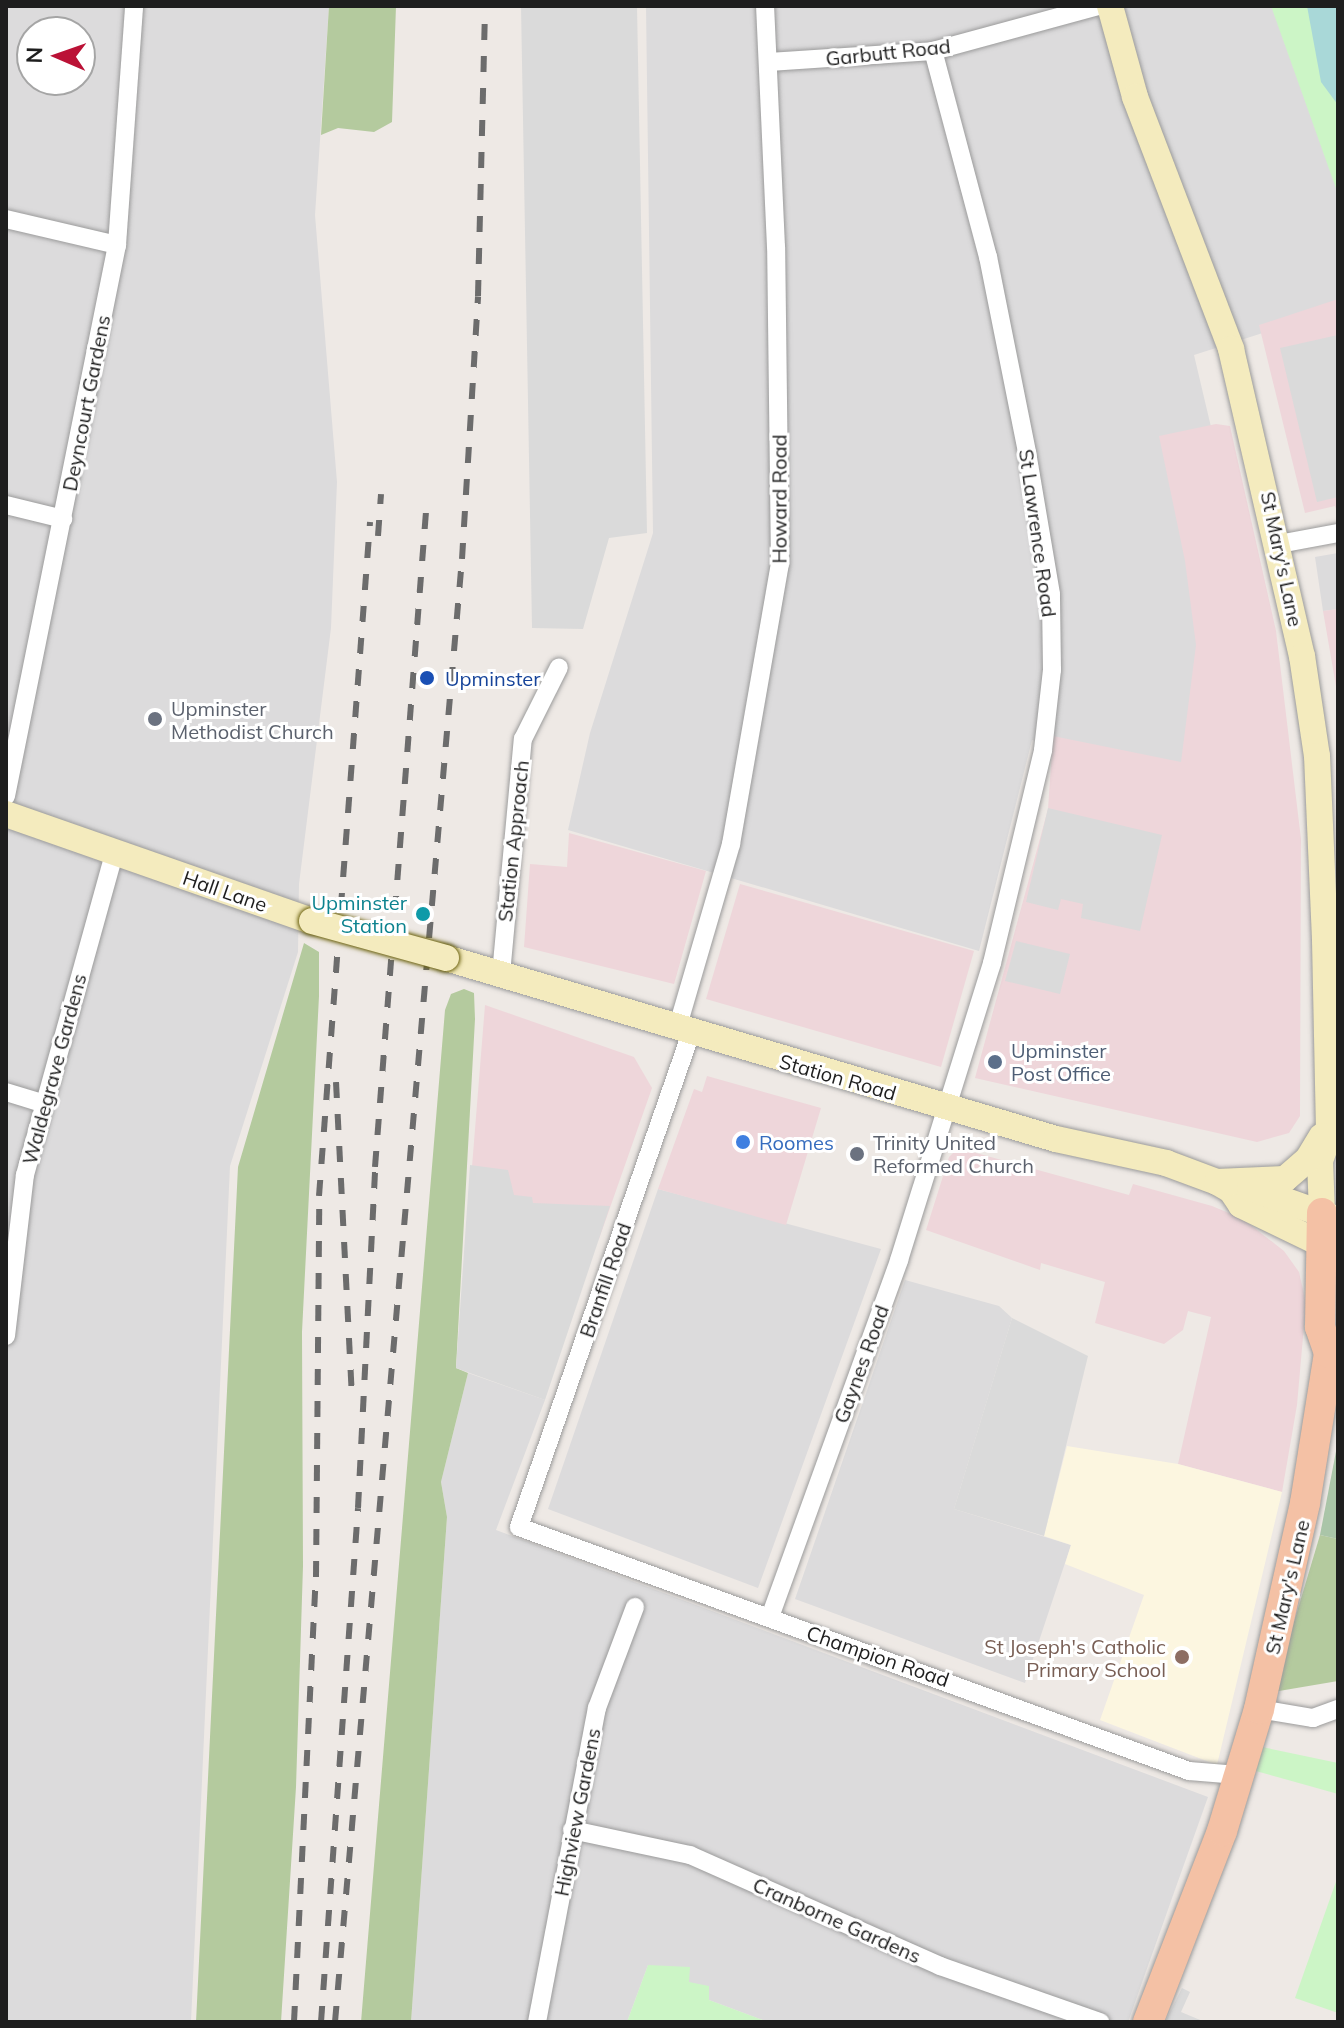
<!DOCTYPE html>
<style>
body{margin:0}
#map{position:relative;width:1344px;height:2028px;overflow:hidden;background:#eee9e5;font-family:Mulish,sans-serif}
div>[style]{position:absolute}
.residential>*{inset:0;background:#dcdbdc}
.commercial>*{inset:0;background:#eed6da}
.education>*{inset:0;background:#fcf6e0}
.forest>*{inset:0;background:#b4ca9e}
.cemetery>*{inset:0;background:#aac5a8}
.park>*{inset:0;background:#ccf5c6}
.parking>*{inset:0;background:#dadada}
.water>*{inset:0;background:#a9d8d8}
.roads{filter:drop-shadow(0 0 2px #9b9b9b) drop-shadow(0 0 2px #9b9b9b)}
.street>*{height:18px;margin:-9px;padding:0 9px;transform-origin:9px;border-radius:9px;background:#fff}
.secondary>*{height:26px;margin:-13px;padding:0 13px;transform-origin:13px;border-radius:13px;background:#f4ebbe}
.primary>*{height:30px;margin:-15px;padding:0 15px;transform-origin:15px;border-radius:15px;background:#f4c1a5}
.rail>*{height:6px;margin-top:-3px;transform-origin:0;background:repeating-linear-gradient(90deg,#6c6c6c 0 16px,transparent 0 32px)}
.bridges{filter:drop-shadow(0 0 2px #6c620e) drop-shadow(0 0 2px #6c620e)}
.secondary-bridge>*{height:26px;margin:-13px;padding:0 13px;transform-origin:13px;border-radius:13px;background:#f4ebbe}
.dots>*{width:22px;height:22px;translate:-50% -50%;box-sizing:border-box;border:4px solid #fff;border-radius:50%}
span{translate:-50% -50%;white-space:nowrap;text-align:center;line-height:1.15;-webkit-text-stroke:6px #fff;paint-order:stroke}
.street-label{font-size:20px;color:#1e1e1e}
.transit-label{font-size:20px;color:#164399}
.left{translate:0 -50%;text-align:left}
.worship-label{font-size:20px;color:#5b616d}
.culture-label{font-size:20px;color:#0d838f}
.right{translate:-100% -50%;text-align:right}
.service-label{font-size:20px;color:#4e5e75}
.shop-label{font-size:20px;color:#366cbe}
.education-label{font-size:20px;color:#785e54}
.frame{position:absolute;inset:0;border:8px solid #1e1e1e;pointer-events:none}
.north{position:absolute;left:16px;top:16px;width:80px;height:80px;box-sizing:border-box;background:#fff;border:2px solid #a5a5a5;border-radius:50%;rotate:272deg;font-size:22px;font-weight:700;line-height:32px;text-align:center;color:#1e1e1e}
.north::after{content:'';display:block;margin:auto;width:28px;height:36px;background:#bb1236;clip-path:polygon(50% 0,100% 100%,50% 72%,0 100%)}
</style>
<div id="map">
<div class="residential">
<i style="clip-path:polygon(evenodd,6px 6px,329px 6px,315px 215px,337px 482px,331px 628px,299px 884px,298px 952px,230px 1166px,191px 2022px,6px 2022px,6px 6px,32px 32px,80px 32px,80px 80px,32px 80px,32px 32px)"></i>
<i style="clip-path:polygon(646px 6px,1338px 6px,1338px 309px,1194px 355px,1211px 427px,1194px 767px,1032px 740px,979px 951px,568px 830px,590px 733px,653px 533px)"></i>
<i style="clip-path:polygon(1338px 553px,1338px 609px,1323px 611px,1315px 557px)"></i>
<i style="clip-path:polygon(658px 1189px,881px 1249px,758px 1588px,548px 1509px)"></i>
<i style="clip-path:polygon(905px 1280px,999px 1306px,1012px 1318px,954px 1509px,1071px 1545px,1025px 1683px,795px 1599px)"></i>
<i style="clip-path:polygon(468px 1373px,545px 1400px,496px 1530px,1208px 1797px,1128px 2022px,768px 2022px,709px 2000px,689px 1982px,648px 1965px,627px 2022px,411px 2022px,447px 1517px,441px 1482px)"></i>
</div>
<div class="commercial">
<i style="clip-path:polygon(1338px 299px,1338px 514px,1335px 506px,1305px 513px,1259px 325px)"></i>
<i style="clip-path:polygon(1216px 424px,1230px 426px,1276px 631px,1301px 839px,1300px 1116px,1289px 1133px,1257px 1142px,975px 1078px,1048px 809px,1053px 736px,1181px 762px,1196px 645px,1185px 561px,1159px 436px)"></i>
<i style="clip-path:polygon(1338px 609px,1338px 698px,1323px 611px)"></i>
<i style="clip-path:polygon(569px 833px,706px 871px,674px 984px,524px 947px,530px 864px,567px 867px)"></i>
<i style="clip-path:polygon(740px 884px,974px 951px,941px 1067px,706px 999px)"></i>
<i style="clip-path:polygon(485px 1005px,634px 1057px,652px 1088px,599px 1239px,467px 1229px)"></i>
<i style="clip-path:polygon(707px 1076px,821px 1108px,786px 1225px,658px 1189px,694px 1089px,702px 1092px)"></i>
<i style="clip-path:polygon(958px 1148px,1129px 1195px,1133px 1184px,1212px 1206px,1243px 1219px,1284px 1251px,1299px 1272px,1306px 1303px,1297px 1405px,1282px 1492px,1178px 1464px,1211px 1317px,1188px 1311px,1183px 1330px,1164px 1344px,1095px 1323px,1105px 1282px,1041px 1263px,1040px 1270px,926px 1230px,949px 1157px)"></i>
</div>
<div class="education">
<i style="clip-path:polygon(1067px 1446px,1178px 1464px,1282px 1492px,1217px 1765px,1100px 1720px,1144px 1595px,1065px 1564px,1071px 1545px,1044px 1536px)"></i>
</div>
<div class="forest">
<i style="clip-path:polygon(329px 6px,396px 6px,392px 122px,374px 132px,338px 128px,321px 135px)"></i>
<i style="clip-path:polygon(304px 943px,319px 952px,319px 996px,302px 1332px,303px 1566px,296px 1787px,281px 2022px,196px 2022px,238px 1167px)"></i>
<i style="clip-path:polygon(464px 989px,474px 993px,475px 1019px,456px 1368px,468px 1373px,441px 1482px,447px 1517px,411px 2022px,361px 2022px,445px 1010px,451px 994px)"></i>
<i style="clip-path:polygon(1320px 1535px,1338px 1539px,1338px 1681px,1273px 1692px)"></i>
</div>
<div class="cemetery">
<i style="clip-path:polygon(1338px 1441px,1338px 1539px,1320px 1535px)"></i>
</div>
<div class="park">
<i style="clip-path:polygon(1271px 6px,1338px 6px,1338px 194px)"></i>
<i style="clip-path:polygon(1262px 1747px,1338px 1763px,1338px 1794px,1256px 1771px)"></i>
<i style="clip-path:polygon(1338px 1876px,1338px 2013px,1295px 1998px)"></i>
<i style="clip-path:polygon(648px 1965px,690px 1967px,689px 1982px,709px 1986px,709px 2000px,768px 2022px,627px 2022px)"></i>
</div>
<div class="parking">
<i style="clip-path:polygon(521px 6px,637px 6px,647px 533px,609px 538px,583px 629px,532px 628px)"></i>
<i style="clip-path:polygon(1338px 335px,1338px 497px,1317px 502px,1280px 348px)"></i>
<i style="clip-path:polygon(1048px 808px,1162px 835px,1140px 931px,1081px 918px,1083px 904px,1061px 899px,1058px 910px,1026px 902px)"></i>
<i style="clip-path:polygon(1016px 941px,1070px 954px,1060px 994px,1005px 981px)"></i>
<i style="clip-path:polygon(470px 1165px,508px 1170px,514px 1195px,532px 1197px,533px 1203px,610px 1206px,545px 1400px,456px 1368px)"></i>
<i style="clip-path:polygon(1012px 1318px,1088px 1356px,1044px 1536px,954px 1509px)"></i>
<i style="clip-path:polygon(1182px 1988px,1190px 1992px,1181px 2012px,1205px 2022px,1165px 2022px)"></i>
</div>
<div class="water">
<i style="clip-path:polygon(1307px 6px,1338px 6px,1338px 105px,1321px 82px)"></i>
</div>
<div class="roads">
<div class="street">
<i style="left:769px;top:62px;width:164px;rotate:-3.8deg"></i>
<i style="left:933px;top:51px;width:172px;rotate:-15.2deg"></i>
<i style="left:6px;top:219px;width:114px;rotate:13.2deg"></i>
<i style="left:6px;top:505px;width:59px;rotate:13.8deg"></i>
<i style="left:1279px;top:544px;width:60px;rotate:-10.6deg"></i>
<i style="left:6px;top:796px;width:562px;rotate:-78.61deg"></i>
<i style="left:117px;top:245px;width:240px;rotate:-85.9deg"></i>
<i style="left:501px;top:974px;width:236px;rotate:-84.7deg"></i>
<i style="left:523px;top:739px;width:80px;rotate:-63.4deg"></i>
<i style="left:677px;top:1029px;width:193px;rotate:-73.7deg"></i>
<i style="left:731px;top:844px;width:284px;rotate:-80.1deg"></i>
<i style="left:780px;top:564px;width:317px;rotate:-90.7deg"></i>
<i style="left:776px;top:247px;width:241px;rotate:-92.6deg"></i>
<i style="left:691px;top:1033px;width:523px;rotate:109.2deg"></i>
<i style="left:519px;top:1527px;width:713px;rotate:20.01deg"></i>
<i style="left:1189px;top:1771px;width:49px;rotate:4.7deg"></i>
<i style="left:6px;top:1092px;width:38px;rotate:17deg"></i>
<i style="left:6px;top:1336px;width:162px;rotate:-83.3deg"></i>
<i style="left:25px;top:1175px;width:334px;rotate:-74.5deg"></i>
<i style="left:770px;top:1617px;width:380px;rotate:-70.1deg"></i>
<i style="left:899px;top:1260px;width:311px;rotate:-72.6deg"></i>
<i style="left:992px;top:963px;width:219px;rotate:-76.5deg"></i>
<i style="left:1043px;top:750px;width:81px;rotate:-83.6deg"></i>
<i style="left:1052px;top:670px;width:76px;rotate:-90.8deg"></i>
<i style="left:1051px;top:594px;width:144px;rotate:-99.6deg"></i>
<i style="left:1027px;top:452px;width:199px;rotate:-101.3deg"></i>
<i style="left:988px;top:257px;width:213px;rotate:-104.9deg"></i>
<i style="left:1259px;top:1709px;width:55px;rotate:9.5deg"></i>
<i style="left:1313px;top:1718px;width:27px;rotate:-20deg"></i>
<i style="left:572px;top:1830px;width:121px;rotate:12deg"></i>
<i style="left:690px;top:1855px;width:274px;rotate:23.9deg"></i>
<i style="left:940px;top:1966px;width:170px;rotate:19.3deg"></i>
<i style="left:537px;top:2022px;width:320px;rotate:-79.2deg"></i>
<i style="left:597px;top:1708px;width:108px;rotate:-69.4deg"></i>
</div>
<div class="secondary">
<i style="left:1110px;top:6px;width:94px;rotate:74.6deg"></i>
<i style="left:1135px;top:97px;width:270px;rotate:69.1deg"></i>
<i style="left:1231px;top:349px;width:315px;rotate:77deg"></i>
<i style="left:1302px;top:656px;width:101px;rotate:81.5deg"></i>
<i style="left:1317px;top:756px;width:184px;rotate:87.5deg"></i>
<i style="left:1325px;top:940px;width:196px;rotate:88.8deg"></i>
<i style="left:1329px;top:1136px;width:27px;rotate:110deg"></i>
<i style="left:1320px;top:1161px;width:52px;rotate:87.8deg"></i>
<i style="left:6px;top:814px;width:324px;rotate:19.3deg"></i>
<i style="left:446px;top:958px;width:636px;rotate:16.53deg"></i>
<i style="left:1056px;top:1139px;width:113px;rotate:12.3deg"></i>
<i style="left:1166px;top:1163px;width:54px;rotate:20.4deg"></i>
<i style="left:1217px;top:1182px;width:16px;rotate:30deg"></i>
<i style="left:1231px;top:1190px;width:18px;rotate:56deg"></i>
<i style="left:1241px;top:1205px;width:108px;rotate:25.9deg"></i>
<i style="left:1217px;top:1182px;width:68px;rotate:-2.5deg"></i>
<i style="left:1285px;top:1179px;width:30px;rotate:-41deg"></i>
<i style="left:1308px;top:1159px;width:26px;rotate:-59deg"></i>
<i style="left:1250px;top:1188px;width:89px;rotate:19.7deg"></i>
</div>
<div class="primary">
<i style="left:1148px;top:2022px;width:205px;rotate:-68.8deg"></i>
<i style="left:1222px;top:1831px;width:127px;rotate:-73.1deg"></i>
<i style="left:1259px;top:1709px;width:211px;rotate:-77.4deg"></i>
<i style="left:1305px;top:1503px;width:152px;rotate:-80.9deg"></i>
<i style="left:1329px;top:1353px;width:28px;rotate:-109deg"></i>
<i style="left:1320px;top:1327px;width:114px;rotate:-89deg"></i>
</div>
</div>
<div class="rail">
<i style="left:378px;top:536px;width:42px;rotate:-85.9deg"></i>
<i style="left:336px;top:1082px;width:316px;rotate:87.1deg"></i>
<i style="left:294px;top:2022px;width:446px;rotate:-87.2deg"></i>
<i style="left:316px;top:1577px;width:381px;rotate:-89.5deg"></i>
<i style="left:319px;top:1196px;width:676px;rotate:-85.67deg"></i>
<i style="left:321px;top:2022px;width:515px;rotate:-85.88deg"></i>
<i style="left:358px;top:1508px;width:341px;rotate:-87.1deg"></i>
<i style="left:375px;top:1167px;width:670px;rotate:-85.55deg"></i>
<i style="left:335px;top:2022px;width:1469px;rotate:-85.04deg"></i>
<i style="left:462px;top:559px;width:263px;rotate:-86.5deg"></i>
<i style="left:478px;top:296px;width:290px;rotate:-88.6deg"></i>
</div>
<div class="bridges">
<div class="secondary-bridge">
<i style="left:312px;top:921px;width:139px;rotate:15.4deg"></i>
</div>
</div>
<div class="dots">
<i style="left:427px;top:678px;background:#1a4fb4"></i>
<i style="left:155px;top:719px;background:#6b7280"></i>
<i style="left:423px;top:914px;background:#0f9aa8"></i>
<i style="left:995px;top:1062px;background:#5c6f8a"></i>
<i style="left:743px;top:1142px;background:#3f7fe0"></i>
<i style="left:857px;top:1154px;background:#6b7280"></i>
<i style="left:1182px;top:1657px;background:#8d6e63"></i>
</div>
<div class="street-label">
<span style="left:888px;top:52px;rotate:-6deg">Garbutt Road</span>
<span style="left:86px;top:403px;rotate:-79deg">Deyncourt Gardens</span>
<span style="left:779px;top:499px;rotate:-90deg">Howard Road</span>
<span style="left:1038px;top:533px;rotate:82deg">St Lawrence Road</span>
<span style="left:1282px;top:559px;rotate:78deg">St Mary's Lane</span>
<span style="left:513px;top:841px;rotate:-84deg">Station Approach</span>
<span style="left:225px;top:891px;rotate:19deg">Hall Lane</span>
<span style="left:54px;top:1069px;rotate:-75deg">Waldegrave Gardens</span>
<span style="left:838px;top:1077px;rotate:16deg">Station Road</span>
<span style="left:605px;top:1280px;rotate:-71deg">Branfill Road</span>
<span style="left:861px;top:1364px;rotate:-70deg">Gaynes Road</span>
<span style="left:1287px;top:1587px;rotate:-77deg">St Mary's Lane</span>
<span style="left:878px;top:1656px;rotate:19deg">Champion Road</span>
<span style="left:577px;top:1812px;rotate:-79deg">Highview Gardens</span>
<span style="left:837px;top:1920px;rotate:24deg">Cranborne Gardens</span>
</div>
<div class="transit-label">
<span class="left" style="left:445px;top:678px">Upminster</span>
</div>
<div class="worship-label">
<span class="left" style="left:171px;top:720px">Upminster<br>Methodist Church</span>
<span class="left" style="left:873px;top:1154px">Trinity United<br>Reformed Church</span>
</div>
<div class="culture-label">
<span class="right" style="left:407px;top:914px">Upminster<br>Station</span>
</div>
<div class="service-label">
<span class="left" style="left:1011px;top:1062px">Upminster<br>Post Office</span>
</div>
<div class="shop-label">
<span class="left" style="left:759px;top:1142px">Roomes</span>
</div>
<div class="education-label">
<span class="right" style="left:1166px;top:1658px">St Joseph's Catholic<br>Primary School</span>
</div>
<div class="frame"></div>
<div class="north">N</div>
</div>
